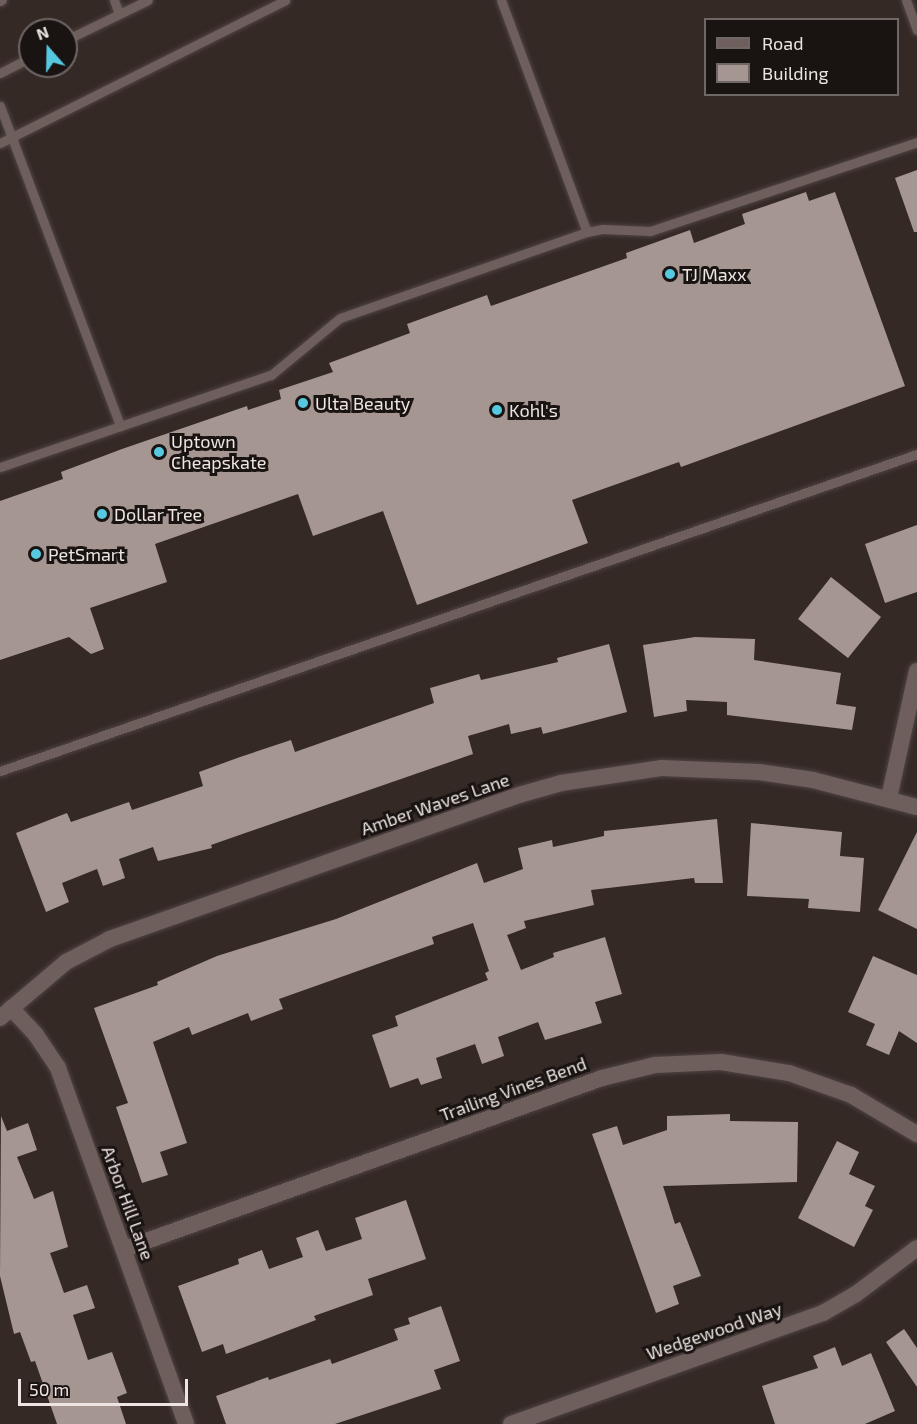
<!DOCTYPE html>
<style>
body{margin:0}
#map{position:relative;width:917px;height:1424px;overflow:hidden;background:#352926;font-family:"Exo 2",sans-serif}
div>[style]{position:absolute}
.building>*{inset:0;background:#a59692}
.roads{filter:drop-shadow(0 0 2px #4f4442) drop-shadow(0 0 2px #4f4442)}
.service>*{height:9px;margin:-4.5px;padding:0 4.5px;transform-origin:4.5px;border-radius:4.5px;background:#6e5f5c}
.minor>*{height:16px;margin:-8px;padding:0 8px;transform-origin:8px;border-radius:8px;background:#6e5f5c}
.dots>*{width:16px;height:16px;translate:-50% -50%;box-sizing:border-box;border:3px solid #191312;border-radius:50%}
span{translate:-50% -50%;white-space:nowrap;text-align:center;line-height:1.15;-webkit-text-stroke:6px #191312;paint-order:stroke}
.poi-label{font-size:18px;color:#eee5e3}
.left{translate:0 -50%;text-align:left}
.street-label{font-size:18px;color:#eee5e3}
.legend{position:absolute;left:704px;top:18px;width:195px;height:78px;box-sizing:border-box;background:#191312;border:2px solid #6e6766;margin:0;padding:8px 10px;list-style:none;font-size:18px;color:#eee5e3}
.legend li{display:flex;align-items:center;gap:12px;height:30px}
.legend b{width:30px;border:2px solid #6e6766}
.north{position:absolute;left:18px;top:18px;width:60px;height:60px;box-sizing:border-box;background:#191312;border:2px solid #6e6766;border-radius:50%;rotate:340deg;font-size:16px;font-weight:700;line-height:24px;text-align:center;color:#eee5e3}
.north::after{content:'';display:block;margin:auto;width:21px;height:27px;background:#56c9e1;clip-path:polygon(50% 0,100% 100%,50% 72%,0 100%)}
.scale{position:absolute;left:18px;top:1379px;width:170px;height:27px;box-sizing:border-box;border:3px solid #eee5e3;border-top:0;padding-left:8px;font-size:18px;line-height:21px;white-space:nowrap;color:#eee5e3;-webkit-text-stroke:4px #191312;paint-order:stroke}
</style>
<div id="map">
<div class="building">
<i style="clip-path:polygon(917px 170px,917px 232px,914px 232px,895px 178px)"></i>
<i style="clip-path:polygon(806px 192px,809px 201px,835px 192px,905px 386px,681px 467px,679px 462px,572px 500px,588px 543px,417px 605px,383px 511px,313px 536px,298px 494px,155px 544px,167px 582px,90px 608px,104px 649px,91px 654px,69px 637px,0 660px,0 501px,63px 479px,61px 472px,122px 449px,247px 406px,248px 410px,281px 399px,279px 390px,333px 372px,329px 363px,410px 333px,407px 324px,487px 295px,491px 306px,627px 258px,626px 253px,690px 230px,694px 243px,745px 224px,742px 214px)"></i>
<i style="clip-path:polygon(917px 525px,917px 592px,885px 603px,865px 544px)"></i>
<i style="clip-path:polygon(831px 577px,881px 617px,848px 658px,798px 619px)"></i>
<i style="clip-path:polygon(695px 637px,755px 639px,754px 660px,841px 673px,836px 704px,856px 707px,852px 730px,727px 715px,727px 702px,686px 700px,687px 711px,654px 717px,643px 645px)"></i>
<i style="clip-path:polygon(609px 644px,627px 712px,543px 734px,541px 727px,511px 734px,509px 724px,468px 736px,473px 754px,211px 845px,212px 848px,158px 861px,153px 847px,119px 859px,125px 878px,103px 886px,97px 869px,62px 883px,69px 902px,46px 912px,16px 833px,67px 813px,71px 822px,129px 802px,132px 810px,203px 786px,199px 772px,240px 757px,291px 740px,295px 752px,434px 703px,430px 688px,479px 674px,481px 680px,558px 662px,557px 658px)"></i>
<i style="clip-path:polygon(717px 819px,723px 883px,695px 883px,694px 878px,591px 890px,594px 905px,524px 921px,526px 928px,507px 935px,521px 970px,554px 957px,553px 953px,605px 937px,622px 994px,595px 1002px,602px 1023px,545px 1040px,538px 1022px,498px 1037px,504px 1056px,482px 1064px,475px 1044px,436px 1058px,442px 1078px,421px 1085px,418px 1078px,390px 1088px,372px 1035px,398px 1026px,395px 1016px,488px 980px,485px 973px,489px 971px,473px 923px,432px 937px,434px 944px,279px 999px,283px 1009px,251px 1021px,248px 1013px,192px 1035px,189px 1027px,153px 1042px,187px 1143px,160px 1152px,168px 1175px,142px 1183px,116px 1107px,128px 1103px,94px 1008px,158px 985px,157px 982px,217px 956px,336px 919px,477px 863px,484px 883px,523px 869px,518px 848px,552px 840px,553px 847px,604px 836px,604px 831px)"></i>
<i style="clip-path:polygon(751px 823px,842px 832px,840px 856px,864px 858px,860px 912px,808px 908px,809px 899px,747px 896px)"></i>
<i style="clip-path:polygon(917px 832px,917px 929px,878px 910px)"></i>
<i style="clip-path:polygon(873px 956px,917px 975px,917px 1043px,899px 1031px,889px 1055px,866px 1045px,875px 1024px,848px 1012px)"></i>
<i style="clip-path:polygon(730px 1114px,730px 1121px,798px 1122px,797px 1182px,663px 1186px,675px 1224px,680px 1222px,701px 1276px,673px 1286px,679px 1304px,656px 1313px,592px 1134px,617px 1126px,623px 1145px,667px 1130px,667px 1116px)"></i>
<i style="clip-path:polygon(1px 1116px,7px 1131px,28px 1123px,37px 1150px,17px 1157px,34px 1199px,53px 1191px,68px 1247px,50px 1253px,64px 1293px,87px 1285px,95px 1308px,73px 1315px,88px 1360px,112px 1352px,127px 1393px,117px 1397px,126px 1424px,57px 1424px,35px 1361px,31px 1362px,20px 1332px,14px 1334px,0 1276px)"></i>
<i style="clip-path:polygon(837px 1141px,859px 1152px,849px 1174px,875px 1186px,865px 1206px,873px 1210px,854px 1247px,798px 1218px)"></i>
<i style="clip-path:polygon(406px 1200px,426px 1259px,368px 1279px,373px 1295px,314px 1316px,316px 1320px,226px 1354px,223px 1344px,202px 1352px,178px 1286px,239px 1264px,238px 1259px,262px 1250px,269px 1269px,303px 1257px,296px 1238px,318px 1230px,326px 1251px,362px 1239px,355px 1218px)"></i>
<i style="clip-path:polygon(441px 1306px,460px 1361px,434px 1370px,441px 1389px,335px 1424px,226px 1424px,216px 1396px,268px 1377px,269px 1380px,330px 1359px,332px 1364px,398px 1340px,394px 1329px,410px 1324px,408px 1318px)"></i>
<i style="clip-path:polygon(904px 1329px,917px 1348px,917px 1387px,886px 1342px)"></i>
<i style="clip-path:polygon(835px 1347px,842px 1366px,871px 1353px,895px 1411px,865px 1424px,775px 1424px,762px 1386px,818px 1368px,813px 1356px)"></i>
</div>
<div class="roads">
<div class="service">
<i style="left:114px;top:0;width:15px;rotate:70deg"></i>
<i style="left:501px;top:0;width:247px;rotate:69.7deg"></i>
<i style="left:906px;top:0;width:32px;rotate:70deg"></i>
<i style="left:0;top:1px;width:2px;rotate:-27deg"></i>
<i style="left:66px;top:40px;width:91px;rotate:-26deg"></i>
<i style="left:0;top:73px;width:34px;rotate:-27deg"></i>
<i style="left:0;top:106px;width:342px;rotate:69.4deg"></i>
<i style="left:0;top:143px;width:319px;rotate:-26.6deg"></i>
<i style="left:0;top:467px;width:286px;rotate:-18.8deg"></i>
<i style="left:271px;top:375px;width:89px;rotate:-39.6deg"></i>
<i style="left:340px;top:318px;width:262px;rotate:-19.2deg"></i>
<i style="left:587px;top:232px;width:16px;rotate:-11deg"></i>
<i style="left:603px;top:229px;width:47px;rotate:2.4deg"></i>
<i style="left:650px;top:231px;width:281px;rotate:-18.4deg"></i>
<i style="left:0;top:771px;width:970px;rotate:-19.07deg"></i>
</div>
<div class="minor">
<i style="left:889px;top:798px;width:130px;rotate:-77.6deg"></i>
<i style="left:11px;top:1008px;width:37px;rotate:47deg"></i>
<i style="left:36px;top:1035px;width:40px;rotate:56deg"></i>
<i style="left:58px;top:1068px;width:378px;rotate:70.2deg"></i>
<i style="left:0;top:1018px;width:87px;rotate:-40.3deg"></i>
<i style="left:66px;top:962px;width:50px;rotate:-27.6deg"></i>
<i style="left:110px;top:939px;width:434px;rotate:-19.4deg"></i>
<i style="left:519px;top:795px;width:44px;rotate:-15.9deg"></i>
<i style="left:561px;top:783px;width:101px;rotate:-8.5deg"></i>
<i style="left:661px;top:768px;width:98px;rotate:2.3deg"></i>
<i style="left:759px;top:772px;width:55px;rotate:8.4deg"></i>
<i style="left:813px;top:780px;width:107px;rotate:14.6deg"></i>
<i style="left:124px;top:1249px;width:508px;rotate:-19.68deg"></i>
<i style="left:602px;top:1078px;width:55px;rotate:-13.8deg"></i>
<i style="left:655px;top:1065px;width:66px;rotate:-2.6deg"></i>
<i style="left:721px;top:1062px;width:69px;rotate:9.2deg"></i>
<i style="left:789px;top:1073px;width:66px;rotate:19.5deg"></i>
<i style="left:851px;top:1095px;width:77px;rotate:30.6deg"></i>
<i style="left:511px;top:1424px;width:331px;rotate:-19.6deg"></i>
<i style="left:823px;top:1313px;width:38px;rotate:-30deg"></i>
<i style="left:856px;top:1294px;width:76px;rotate:-37deg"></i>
</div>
</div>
<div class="dots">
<i style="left:670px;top:274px;background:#56c9e1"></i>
<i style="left:303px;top:403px;background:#56c9e1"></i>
<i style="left:497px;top:410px;background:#56c9e1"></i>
<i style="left:159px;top:452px;background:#56c9e1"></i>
<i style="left:102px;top:514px;background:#56c9e1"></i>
<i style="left:36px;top:554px;background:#56c9e1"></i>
</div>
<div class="poi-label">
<span class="left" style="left:682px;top:274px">TJ Maxx</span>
<span class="left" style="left:315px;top:403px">Ulta Beauty</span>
<span class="left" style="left:509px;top:410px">Kohl's</span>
<span class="left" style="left:171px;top:452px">Uptown<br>Cheapskate</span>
<span class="left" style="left:114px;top:514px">Dollar Tree</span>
<span class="left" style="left:48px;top:554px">PetSmart</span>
</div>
<div class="street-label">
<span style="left:435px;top:804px;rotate:-19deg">Amber Waves Lane</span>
<span style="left:513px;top:1089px;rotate:-20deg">Trailing Vines Bend</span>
<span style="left:128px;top:1203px;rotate:70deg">Arbor Hill Lane</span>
<span style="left:714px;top:1331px;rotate:-19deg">Wedgewood Way</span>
</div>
<ul class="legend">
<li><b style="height:8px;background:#6e5f5c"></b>Road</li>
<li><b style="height:16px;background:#a59692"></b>Building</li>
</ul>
<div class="north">N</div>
<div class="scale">50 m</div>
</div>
